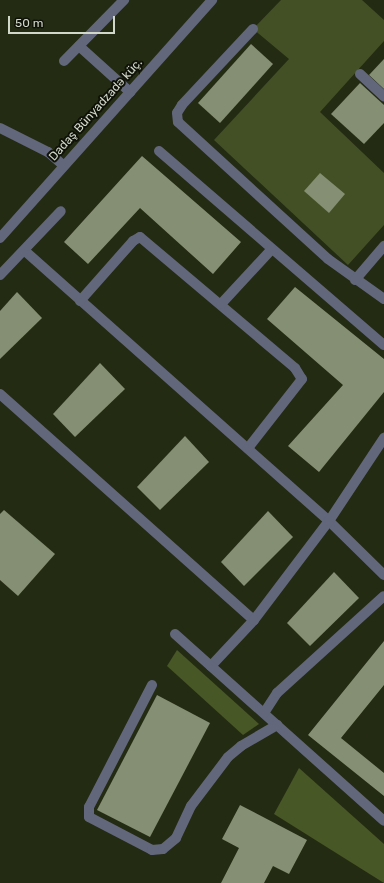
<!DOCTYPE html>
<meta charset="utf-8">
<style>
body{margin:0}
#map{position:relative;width:384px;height:883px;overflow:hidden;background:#242b13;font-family:Rubik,sans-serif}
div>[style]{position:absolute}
.green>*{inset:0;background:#435025}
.forest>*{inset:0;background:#485726}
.building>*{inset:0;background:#858f73}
.minor>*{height:10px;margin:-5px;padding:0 5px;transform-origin:5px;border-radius:5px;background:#62677c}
span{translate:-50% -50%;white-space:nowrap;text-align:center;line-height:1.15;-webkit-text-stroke:4px #0f1208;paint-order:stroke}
.street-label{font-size:12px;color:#d2d8c9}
.scale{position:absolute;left:8px;top:16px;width:107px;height:18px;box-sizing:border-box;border:2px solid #d2d8c9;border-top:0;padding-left:5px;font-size:12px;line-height:14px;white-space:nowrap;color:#d2d8c9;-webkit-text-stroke:3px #0f1208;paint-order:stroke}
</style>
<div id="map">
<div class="green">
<i style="clip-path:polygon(281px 0,362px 0,384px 20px,384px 41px,320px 112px,384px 173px,384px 225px,348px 265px,214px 140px,289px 59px,253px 29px)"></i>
</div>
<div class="forest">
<i style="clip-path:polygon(177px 650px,259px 724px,243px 735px,167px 666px)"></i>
<i style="clip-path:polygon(299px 768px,384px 844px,384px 883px,274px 814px)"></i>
</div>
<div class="building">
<i style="clip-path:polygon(251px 44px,273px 64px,220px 123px,198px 103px)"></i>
<i style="clip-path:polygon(384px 59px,384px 89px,369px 75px)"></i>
<i style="clip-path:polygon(360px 83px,384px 105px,384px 123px,364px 144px,331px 114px)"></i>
<i style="clip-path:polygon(142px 156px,241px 242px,213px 274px,140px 208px,88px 264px,64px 242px)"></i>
<i style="clip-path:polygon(320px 173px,345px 194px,329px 213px,304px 191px)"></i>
<i style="clip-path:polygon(295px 287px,384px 359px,384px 392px,319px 472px,288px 446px,343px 385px,267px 319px)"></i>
<i style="clip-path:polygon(17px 292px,42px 318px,0 359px,0 311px)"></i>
<i style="clip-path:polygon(100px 363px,125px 389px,75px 437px,53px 414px)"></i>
<i style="clip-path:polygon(185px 436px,209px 462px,160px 510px,137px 487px)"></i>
<i style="clip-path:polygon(4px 510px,55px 554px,18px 596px,0 580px,0 514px)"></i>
<i style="clip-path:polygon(268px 511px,293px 537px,244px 586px,221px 562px)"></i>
<i style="clip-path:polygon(334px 572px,359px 598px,310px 646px,287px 623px)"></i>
<i style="clip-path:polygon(384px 641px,384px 685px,341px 738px,384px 773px,384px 796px,308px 735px)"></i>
<i style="clip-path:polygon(157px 695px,210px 723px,150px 837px,97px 810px)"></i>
<i style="clip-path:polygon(240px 805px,307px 840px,289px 874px,273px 866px,264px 883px,221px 883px,239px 848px,222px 839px)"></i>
</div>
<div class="minor">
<i style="left:253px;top:29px;width:104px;rotate:133.1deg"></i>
<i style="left:182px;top:105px;width:9px;rotate:122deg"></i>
<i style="left:177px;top:113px;width:9px;rotate:84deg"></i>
<i style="left:178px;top:122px;width:203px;rotate:42.4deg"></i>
<i style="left:328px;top:259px;width:69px;rotate:35.5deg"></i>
<i style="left:79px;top:46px;width:69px;rotate:42deg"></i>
<i style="left:64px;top:61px;width:86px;rotate:-45.5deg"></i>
<i style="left:360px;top:74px;width:33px;rotate:43deg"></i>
<i style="left:0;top:128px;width:54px;rotate:26.6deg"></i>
<i style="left:48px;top:152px;width:21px;rotate:41deg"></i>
<i style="left:159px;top:151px;width:297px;rotate:40.8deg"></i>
<i style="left:0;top:238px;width:319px;rotate:-48.3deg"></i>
<i style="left:25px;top:251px;width:407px;rotate:41.6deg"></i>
<i style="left:329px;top:521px;width:77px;rotate:44.5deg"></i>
<i style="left:0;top:275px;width:88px;rotate:-46.4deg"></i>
<i style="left:355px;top:280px;width:45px;rotate:-49.5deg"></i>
<i style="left:80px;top:301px;width:80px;rotate:-48.5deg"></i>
<i style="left:133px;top:241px;width:8px;rotate:-30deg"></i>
<i style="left:140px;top:237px;width:203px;rotate:40.2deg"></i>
<i style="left:295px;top:368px;width:13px;rotate:58deg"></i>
<i style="left:302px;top:379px;width:88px;rotate:128deg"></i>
<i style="left:221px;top:304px;width:74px;rotate:-47.2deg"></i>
<i style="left:0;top:394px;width:340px;rotate:41.7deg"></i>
<i style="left:254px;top:620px;width:63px;rotate:133.1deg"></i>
<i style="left:254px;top:620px;width:124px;rotate:-52.9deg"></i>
<i style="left:329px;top:521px;width:100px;rotate:-56.5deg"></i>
<i style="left:175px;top:634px;width:280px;rotate:41.8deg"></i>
<i style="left:152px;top:685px;width:137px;rotate:117.3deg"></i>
<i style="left:89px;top:807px;width:10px;rotate:90deg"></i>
<i style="left:89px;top:817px;width:71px;rotate:27.6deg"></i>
<i style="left:152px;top:850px;width:11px;rotate:-5deg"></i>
<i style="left:163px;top:849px;width:17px;rotate:-40deg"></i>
<i style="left:176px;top:838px;width:35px;rotate:-65deg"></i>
<i style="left:191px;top:806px;width:61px;rotate:-52.9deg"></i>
<i style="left:228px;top:757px;width:17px;rotate:-40deg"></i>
<i style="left:241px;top:746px;width:42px;rotate:-30.3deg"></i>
<i style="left:264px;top:713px;width:24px;rotate:-57deg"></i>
<i style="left:277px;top:693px;width:144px;rotate:-42.2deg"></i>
</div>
<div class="street-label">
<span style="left:96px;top:110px;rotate:-48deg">Dadaş Bünyadzadə küç.</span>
</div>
<div class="scale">50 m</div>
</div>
